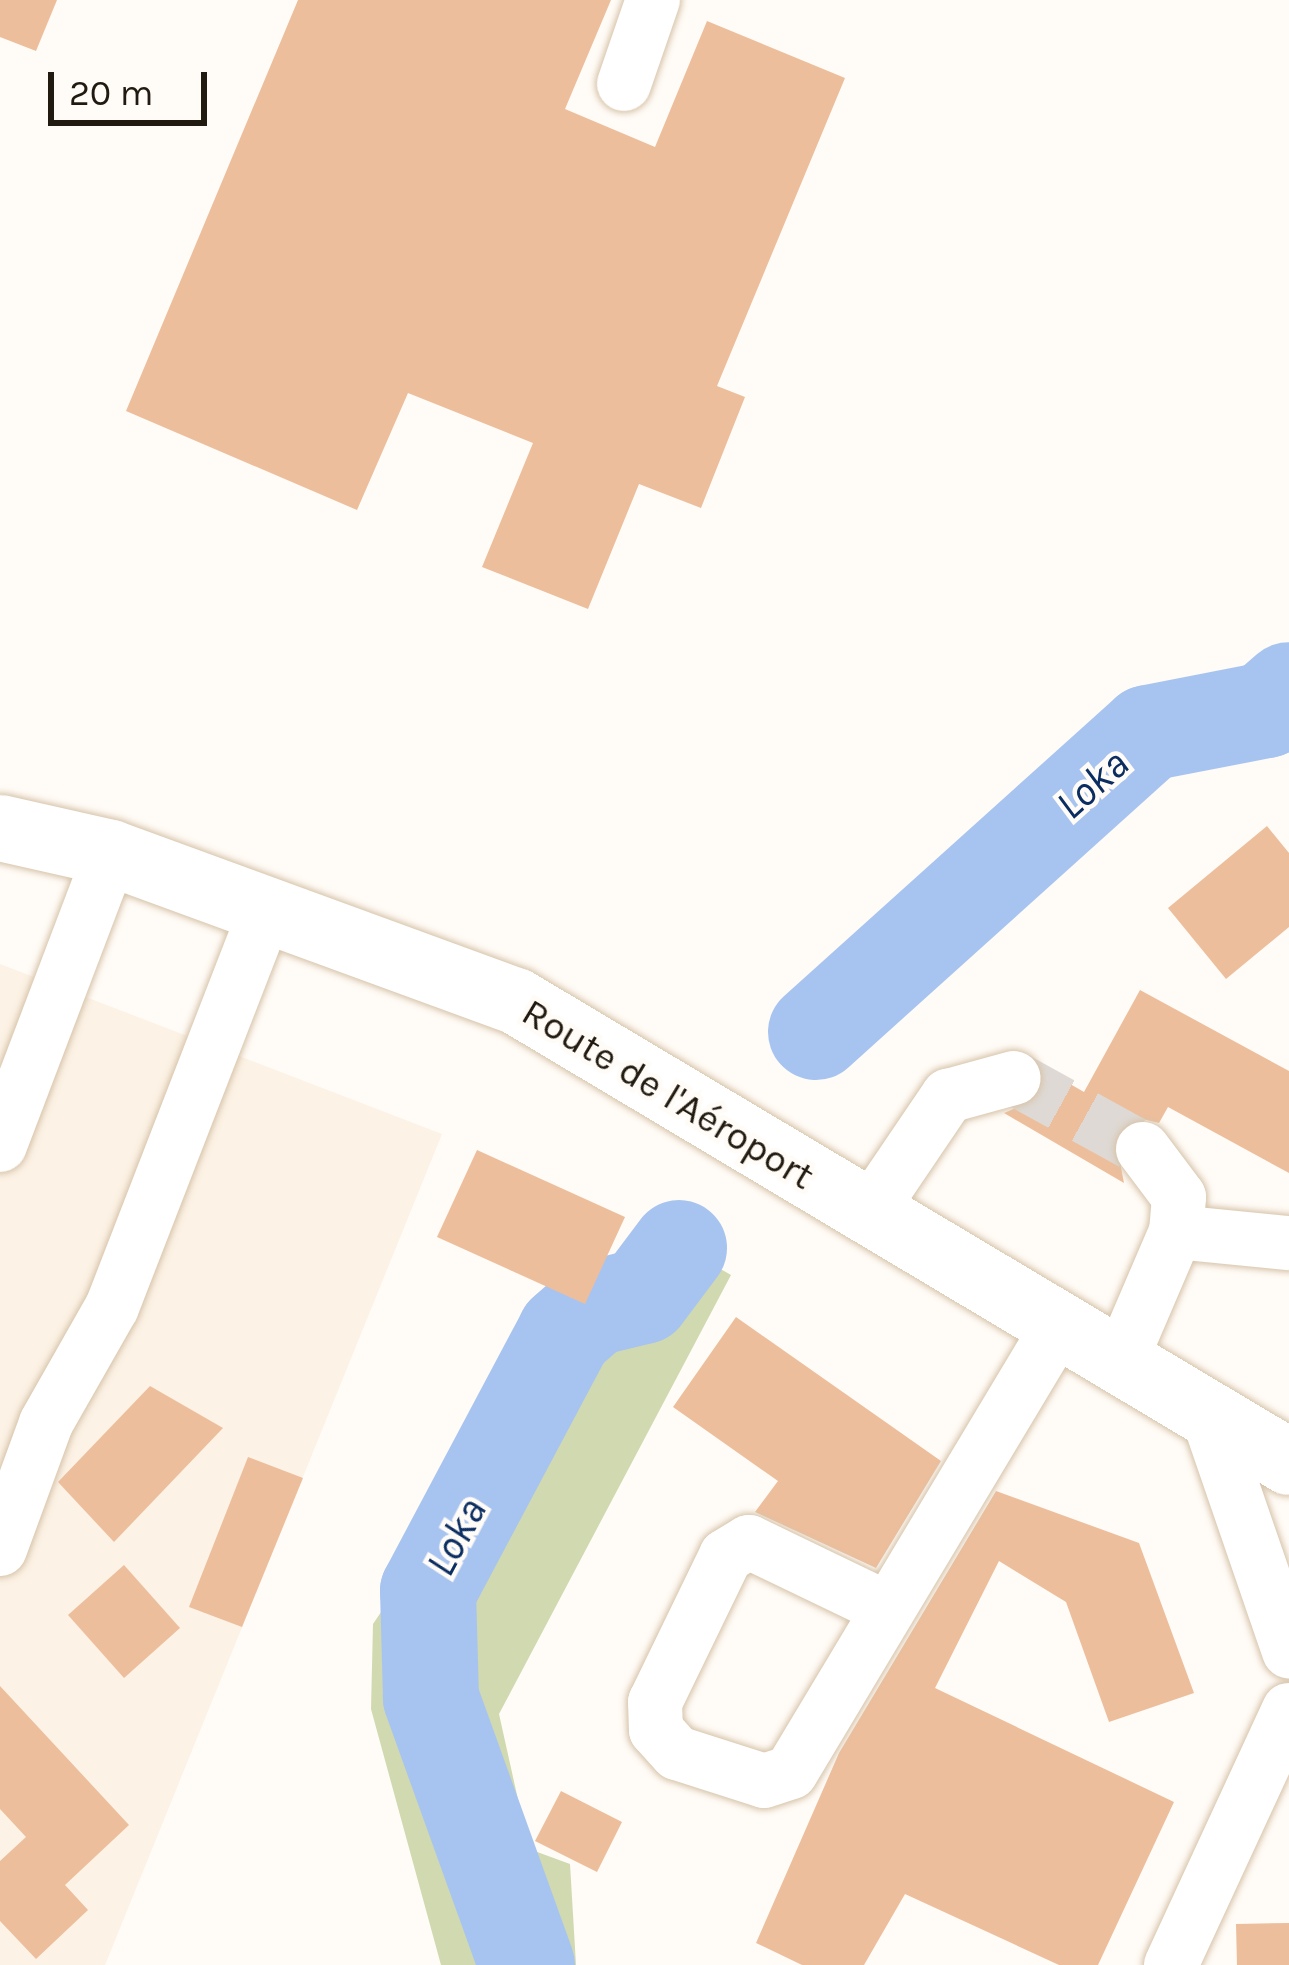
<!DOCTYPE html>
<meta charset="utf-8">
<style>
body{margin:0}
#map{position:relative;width:1289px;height:1965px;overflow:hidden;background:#fffbf6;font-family:Karla,sans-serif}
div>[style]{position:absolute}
.built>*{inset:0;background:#fcf2e5}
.green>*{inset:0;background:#d1d9b0}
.river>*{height:96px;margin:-48px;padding:0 48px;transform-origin:48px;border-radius:48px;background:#a7c4f0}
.building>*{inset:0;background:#edbe9c}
.minor-tunnel>*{height:54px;margin-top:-27px;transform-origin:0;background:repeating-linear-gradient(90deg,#ded9d4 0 54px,transparent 0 81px)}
.roads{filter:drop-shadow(0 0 3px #d7c4aa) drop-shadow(0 0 3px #d7c4aa)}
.minor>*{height:54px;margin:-27px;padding:0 27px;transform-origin:27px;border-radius:27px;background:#fff}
.major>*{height:66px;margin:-33px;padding:0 33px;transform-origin:33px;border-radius:33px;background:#fff}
span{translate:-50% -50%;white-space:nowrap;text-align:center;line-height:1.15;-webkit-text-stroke:9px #fffbf6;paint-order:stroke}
.street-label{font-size:39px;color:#211a11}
.water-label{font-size:42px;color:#0b2e62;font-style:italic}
.scale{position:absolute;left:48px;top:72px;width:159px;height:54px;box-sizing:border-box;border:6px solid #211a11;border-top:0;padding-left:15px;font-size:36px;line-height:42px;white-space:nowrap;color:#211a11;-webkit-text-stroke:9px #fffbf6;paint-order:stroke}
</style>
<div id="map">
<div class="built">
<i style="clip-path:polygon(0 964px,442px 1134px,105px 1965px,0 1965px)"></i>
</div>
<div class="green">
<i style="clip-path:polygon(642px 1224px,731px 1275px,499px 1714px,529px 1849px,570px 1864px,576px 1965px,441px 1965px,371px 1709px,373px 1624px)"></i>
</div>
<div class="river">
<i style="left:816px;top:1032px;width:447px;rotate:-42deg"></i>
<i style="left:1148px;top:733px;width:120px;rotate:-11deg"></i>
<i style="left:1266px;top:710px;width:30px;rotate:-41deg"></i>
<i style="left:527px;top:1965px;width:284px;rotate:-109.8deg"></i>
<i style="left:431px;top:1698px;width:107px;rotate:-91.6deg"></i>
<i style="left:428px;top:1591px;width:292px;rotate:-62deg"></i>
<i style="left:565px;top:1333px;width:38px;rotate:-41deg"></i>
<i style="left:594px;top:1308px;width:50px;rotate:-13.8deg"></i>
<i style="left:643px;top:1296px;width:60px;rotate:-53.1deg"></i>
</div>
<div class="building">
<i style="clip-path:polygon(0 0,57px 0,36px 51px,0 37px)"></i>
<i style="clip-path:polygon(298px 0,611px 0,565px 109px,655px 147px,707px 21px,845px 78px,717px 386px,745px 397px,701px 508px,639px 484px,588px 609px,482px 567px,533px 443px,408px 393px,357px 510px,126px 411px)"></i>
<i style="clip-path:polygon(1267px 826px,1289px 853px,1289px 927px,1226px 979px,1168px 908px)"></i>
<i style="clip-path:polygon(1140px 990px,1289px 1071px,1289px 1173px,1168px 1107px,1159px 1123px,1138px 1118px,1115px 1136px,1124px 1183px,1004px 1113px,1037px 1099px,1044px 1069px,1084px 1092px)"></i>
<i style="clip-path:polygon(477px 1150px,625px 1217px,585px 1304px,437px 1237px)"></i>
<i style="clip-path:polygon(736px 1317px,941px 1461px,876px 1568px,755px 1512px,778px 1481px,673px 1407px)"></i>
<i style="clip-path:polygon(150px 1386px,223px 1428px,114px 1542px,58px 1482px)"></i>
<i style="clip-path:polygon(248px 1457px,303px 1478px,242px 1627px,189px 1607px)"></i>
<i style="clip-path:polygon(996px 1491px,1139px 1543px,1194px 1693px,1109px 1722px,1066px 1602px,999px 1561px,935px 1688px,1174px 1802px,1098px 1965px,1059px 1965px,905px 1894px,864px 1965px,802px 1965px,756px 1943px,839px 1753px)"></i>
<i style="clip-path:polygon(124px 1565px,180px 1628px,124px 1678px,68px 1615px)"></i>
<i style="clip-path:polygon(0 1686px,129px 1825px,65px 1885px,88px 1910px,36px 1959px,0 1921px,0 1861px,26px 1837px,0 1809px)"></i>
<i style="clip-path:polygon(561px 1791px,622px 1822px,597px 1872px,535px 1841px)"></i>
<i style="clip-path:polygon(1289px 1923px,1289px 1965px,1237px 1965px,1236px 1924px)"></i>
</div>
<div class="minor-tunnel">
<i style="left:1014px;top:1078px;width:147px;rotate:28.8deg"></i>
</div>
<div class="roads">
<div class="minor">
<i style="left:624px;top:84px;width:89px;rotate:-71deg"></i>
<i style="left:0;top:1145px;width:312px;rotate:-69.2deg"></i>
<i style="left:868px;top:1214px;width:143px;rotate:-55.9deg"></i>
<i style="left:948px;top:1096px;width:68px;rotate:-15.3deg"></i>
<i style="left:1176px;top:1232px;width:114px;rotate:5.6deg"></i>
<i style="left:1118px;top:1367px;width:147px;rotate:-66.8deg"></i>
<i style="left:1176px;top:1232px;width:35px;rotate:-85deg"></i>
<i style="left:1179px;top:1197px;width:60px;rotate:-126.9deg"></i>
<i style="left:1208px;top:1416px;width:249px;rotate:71deg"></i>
<i style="left:0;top:1549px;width:134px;rotate:-69.9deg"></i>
<i style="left:46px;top:1423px;width:133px;rotate:-60.4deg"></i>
<i style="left:112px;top:1307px;width:428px;rotate:-68.8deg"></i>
<i style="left:884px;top:1607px;width:150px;rotate:-154.3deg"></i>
<i style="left:749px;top:1542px;width:27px;rotate:149deg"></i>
<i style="left:726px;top:1556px;width:162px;rotate:115.9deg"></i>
<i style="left:655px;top:1702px;width:28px;rotate:88deg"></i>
<i style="left:656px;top:1730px;width:31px;rotate:48deg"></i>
<i style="left:677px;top:1753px;width:91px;rotate:17.8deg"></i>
<i style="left:764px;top:1781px;width:28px;rotate:-18deg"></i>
<i style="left:791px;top:1772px;width:515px;rotate:-59.06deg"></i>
<i style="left:1171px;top:1965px;width:281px;rotate:-65.2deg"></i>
</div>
<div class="major">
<i style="left:0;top:828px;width:114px;rotate:12.7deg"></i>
<i style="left:111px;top:853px;width:431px;rotate:20.1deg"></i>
<i style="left:516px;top:1001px;width:900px;rotate:30.81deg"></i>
</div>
</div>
<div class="street-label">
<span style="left:668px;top:1094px;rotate:31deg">Route de l'Aéroport</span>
</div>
<div class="water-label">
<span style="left:1092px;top:784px;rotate:-42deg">Loka</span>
<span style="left:456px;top:1537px;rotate:-62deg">Loka</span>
</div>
<div class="scale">20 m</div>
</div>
